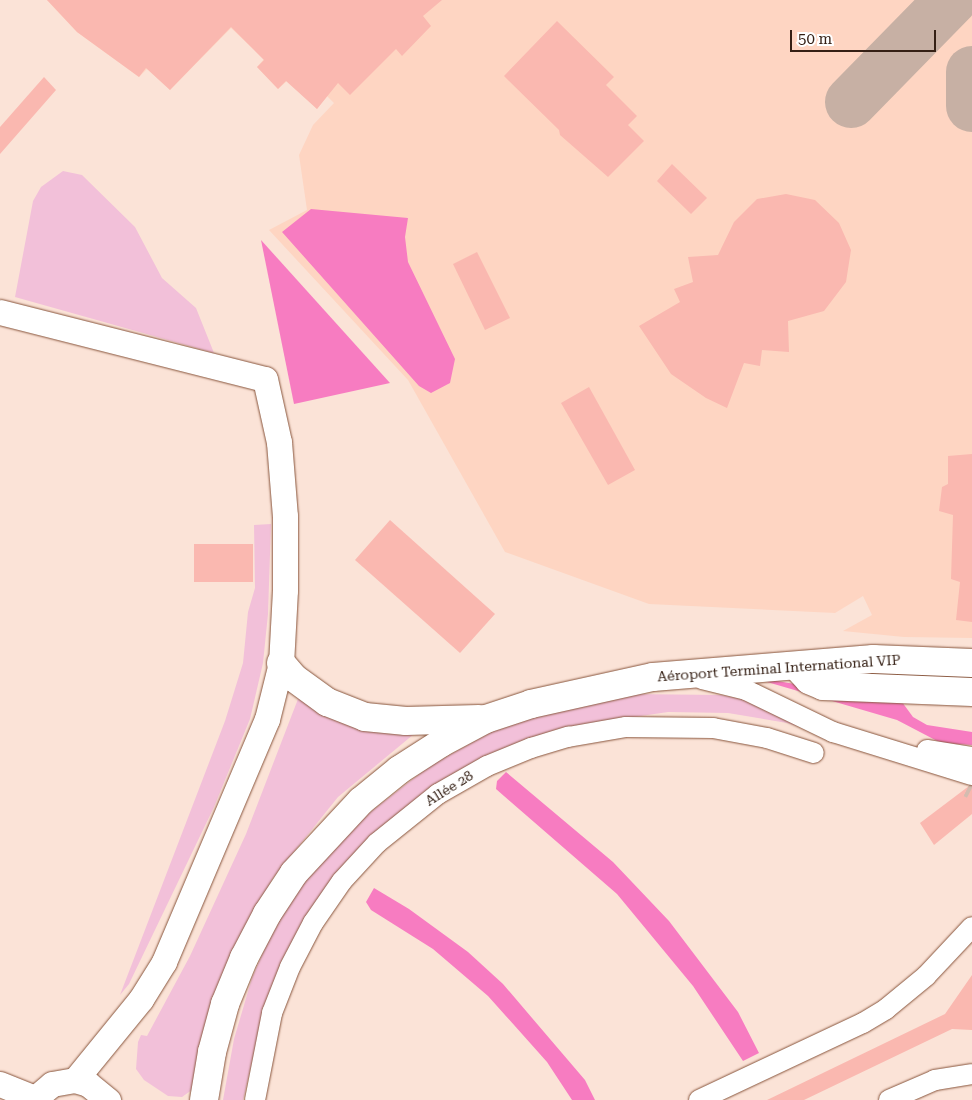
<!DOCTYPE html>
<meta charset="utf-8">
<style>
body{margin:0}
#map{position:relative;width:972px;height:1100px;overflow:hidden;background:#fbe3d7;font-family:"Roboto Serif",serif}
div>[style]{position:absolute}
.built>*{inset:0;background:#fed5c2}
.green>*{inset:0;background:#f2c0d9}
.forest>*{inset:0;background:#f77cc1}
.taxiway>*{height:52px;margin:-26px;padding:0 26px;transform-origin:26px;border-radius:26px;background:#c7b0a4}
.building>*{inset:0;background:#fab8b0}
.minor-tunnel>*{height:20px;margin-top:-10px;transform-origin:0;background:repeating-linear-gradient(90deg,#d3bcb0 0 20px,transparent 0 30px)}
.roads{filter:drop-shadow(0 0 1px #88553c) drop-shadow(0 0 1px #88553c)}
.minor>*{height:20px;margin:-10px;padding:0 10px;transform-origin:10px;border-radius:10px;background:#fff}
.tertiary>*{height:25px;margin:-12.5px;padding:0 12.5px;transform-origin:12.5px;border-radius:12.5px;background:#fff}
.secondary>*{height:28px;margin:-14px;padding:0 14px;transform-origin:14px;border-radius:14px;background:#fff}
span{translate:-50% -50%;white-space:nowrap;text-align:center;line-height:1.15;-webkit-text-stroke:4px #fff;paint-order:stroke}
.street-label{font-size:14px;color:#352015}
.scale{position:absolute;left:790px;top:30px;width:146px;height:22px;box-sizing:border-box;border:2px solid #352015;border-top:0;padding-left:6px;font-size:15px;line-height:18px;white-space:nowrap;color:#352015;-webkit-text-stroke:4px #fff;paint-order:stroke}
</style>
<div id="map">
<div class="built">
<i style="clip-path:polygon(47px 0,972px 0,972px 638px,904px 637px,843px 631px,872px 615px,863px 596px,835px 613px,649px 604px,505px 552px,408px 380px,269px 230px,307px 210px,299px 155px,313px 125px,334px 103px,327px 96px,317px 109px,287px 81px,278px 89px,257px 67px,264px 59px,231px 28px,170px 90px,147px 69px,139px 77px,77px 32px)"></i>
</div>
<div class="green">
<i style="clip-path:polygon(63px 171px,82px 175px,135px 227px,162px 278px,196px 308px,214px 353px,15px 297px,33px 201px,41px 187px)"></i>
<i style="clip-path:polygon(271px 524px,268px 614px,263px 663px,250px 719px,214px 807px,129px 984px,120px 995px,225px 721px,243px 663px,248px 612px,255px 588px,254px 525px)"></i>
<i style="clip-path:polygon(303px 686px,414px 734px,338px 797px,273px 878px,227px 965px,196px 1087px,182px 1097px,168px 1096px,144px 1080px,136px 1069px,138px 1042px,141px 1035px,147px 1036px,190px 956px,246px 834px)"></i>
<i style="clip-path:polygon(627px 694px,721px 695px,752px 701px,846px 741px,787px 723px,728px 713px,668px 712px,607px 721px,485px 758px,345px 870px,258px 1037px,243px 1100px,223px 1100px,234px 1039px,252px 978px,265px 948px,289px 903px,309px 875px,355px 824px,431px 765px,495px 730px,522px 720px)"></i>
</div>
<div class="forest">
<i style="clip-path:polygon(311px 209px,408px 218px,405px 237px,408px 262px,455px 359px,450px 383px,431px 393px,419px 386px,282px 232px)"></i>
<i style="clip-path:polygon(261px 240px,390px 383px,294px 404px)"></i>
<i style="clip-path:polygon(747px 676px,902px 702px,913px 717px,927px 725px,972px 732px,972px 745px,941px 743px,897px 720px)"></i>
<i style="clip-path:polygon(506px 772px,613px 862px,669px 921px,738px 1012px,759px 1053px,743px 1061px,693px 986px,617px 894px,496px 789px,497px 781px)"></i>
<i style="clip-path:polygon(374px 888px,409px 909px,468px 952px,503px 984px,585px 1080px,595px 1100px,572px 1100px,547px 1062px,488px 996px,433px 949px,371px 910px,366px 902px)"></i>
</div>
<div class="taxiway">
<i style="left:972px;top:72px;width:34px;rotate:90deg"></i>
<i style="left:851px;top:102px;width:143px;rotate:-45.6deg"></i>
</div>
<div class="building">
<i style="clip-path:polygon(47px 0,442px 0,423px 16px,431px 26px,402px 56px,396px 49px,350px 95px,338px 83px,317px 109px,286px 81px,278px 89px,257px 67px,264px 60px,231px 27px,170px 90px,146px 68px,139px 77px,77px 32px)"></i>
<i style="clip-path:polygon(557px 21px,614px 77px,606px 85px,637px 116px,628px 125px,644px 141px,608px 177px,560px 135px,559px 130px,504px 76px)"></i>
<i style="clip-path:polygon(44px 77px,56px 90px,0 154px,0 127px)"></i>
<i style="clip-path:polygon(672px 164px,707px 198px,691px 214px,657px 181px)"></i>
<i style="clip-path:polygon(786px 194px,815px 200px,839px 223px,851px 250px,846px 282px,824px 311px,788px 321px,789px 352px,762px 350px,760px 366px,744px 363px,727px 408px,706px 398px,671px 374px,639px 326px,680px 302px,674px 289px,693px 282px,688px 257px,718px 255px,734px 222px,757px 199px)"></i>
<i style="clip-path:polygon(477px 252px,510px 318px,485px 330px,453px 264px)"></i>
<i style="clip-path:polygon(589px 387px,635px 470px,608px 485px,561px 403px)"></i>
<i style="clip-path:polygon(972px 454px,972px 622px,956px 620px,960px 582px,951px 579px,953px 515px,939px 511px,942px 487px,948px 484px,948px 456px)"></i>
<i style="clip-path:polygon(390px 520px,495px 614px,460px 653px,355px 560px)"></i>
<i style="clip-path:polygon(194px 544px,253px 544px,253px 582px,194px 582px)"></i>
<i style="clip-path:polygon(969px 786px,972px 787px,972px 814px,934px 845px,920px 823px)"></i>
<i style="clip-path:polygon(972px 975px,972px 1030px,952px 1029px,804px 1100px,767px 1100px,945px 1014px)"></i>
</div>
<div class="minor-tunnel">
<i style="left:968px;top:787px;width:4px;rotate:27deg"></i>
</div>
<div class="roads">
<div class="minor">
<i style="left:702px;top:679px;width:45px;rotate:14deg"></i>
<i style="left:746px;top:690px;width:97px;rotate:25.8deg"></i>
<i style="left:833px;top:732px;width:145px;rotate:17.2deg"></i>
<i style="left:927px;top:750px;width:46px;rotate:8.8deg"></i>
<i style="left:255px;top:1100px;width:89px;rotate:-78.9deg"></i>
<i style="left:272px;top:1013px;width:49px;rotate:-68.6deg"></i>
<i style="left:290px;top:967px;width:50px;rotate:-62.4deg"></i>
<i style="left:313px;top:923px;width:51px;rotate:-55.4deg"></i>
<i style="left:342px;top:881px;width:52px;rotate:-47.4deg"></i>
<i style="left:377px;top:843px;width:78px;rotate:-38.8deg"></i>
<i style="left:438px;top:794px;width:56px;rotate:-29.7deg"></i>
<i style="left:487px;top:766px;width:48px;rotate:-22.2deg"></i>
<i style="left:531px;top:748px;width:39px;rotate:-17deg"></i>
<i style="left:568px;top:737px;width:59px;rotate:-9.8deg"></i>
<i style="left:626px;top:727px;width:87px;rotate:0.7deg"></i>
<i style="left:713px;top:728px;width:55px;rotate:10.5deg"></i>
<i style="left:767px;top:738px;width:49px;rotate:17.7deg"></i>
<i style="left:699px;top:1100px;width:181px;rotate:-25.2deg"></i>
<i style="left:863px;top:1023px;width:27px;rotate:-31deg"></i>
<i style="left:886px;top:1009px;width:52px;rotate:-39.5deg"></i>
<i style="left:926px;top:976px;width:67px;rotate:-46.8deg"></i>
<i style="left:889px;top:1100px;width:50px;rotate:-23.5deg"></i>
<i style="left:935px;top:1080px;width:37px;rotate:-9deg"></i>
</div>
<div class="tertiary">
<i style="left:0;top:312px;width:273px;rotate:14.2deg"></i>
<i style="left:265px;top:379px;width:65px;rotate:77.5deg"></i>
<i style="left:279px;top:442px;width:74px;rotate:85.4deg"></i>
<i style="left:285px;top:516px;width:74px;rotate:90deg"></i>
<i style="left:285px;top:590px;width:73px;rotate:93.1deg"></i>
<i style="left:281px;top:663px;width:58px;rotate:104deg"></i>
<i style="left:267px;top:719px;width:264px;rotate:113deg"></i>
<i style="left:164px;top:962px;width:44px;rotate:121.9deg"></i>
<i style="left:141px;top:999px;width:104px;rotate:129.2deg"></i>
<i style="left:0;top:1084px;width:37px;rotate:22deg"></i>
<i style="left:33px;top:1100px;width:25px;rotate:-40deg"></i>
<i style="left:52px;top:1084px;width:23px;rotate:-10deg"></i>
<i style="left:75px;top:1080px;width:14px;rotate:17deg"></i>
<i style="left:88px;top:1084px;width:26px;rotate:39deg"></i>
</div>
<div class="secondary">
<i style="left:281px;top:663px;width:20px;rotate:49deg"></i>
<i style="left:294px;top:678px;width:41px;rotate:36deg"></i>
<i style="left:327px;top:702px;width:41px;rotate:21.5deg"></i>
<i style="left:365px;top:717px;width:41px;rotate:5.6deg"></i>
<i style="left:406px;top:721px;width:73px;rotate:-1.6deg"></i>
<i style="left:798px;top:668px;width:16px;rotate:47deg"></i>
<i style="left:809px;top:680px;width:15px;rotate:23deg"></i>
<i style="left:823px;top:686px;width:149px;rotate:2.3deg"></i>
<i style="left:204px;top:1100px;width:49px;rotate:-80.5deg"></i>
<i style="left:212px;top:1052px;width:50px;rotate:-74.8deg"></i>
<i style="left:225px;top:1004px;width:50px;rotate:-67.6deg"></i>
<i style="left:244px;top:958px;width:50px;rotate:-62.4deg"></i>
<i style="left:267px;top:914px;width:49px;rotate:-56.6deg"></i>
<i style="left:294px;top:873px;width:98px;rotate:-47.1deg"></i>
<i style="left:361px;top:801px;width:49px;rotate:-39.2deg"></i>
<i style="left:399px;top:770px;width:50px;rotate:-32.7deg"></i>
<i style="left:441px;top:743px;width:51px;rotate:-28.1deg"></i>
<i style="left:486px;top:719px;width:47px;rotate:-18.4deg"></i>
<i style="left:531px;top:704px;width:125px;rotate:-12.5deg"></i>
<i style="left:653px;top:677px;width:221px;rotate:-4.7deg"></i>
<i style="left:873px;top:659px;width:99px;rotate:2.3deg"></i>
</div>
</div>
<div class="street-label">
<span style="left:779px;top:668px;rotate:-4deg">Aéroport Terminal International VIP</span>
<span style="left:449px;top:788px;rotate:-32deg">Allée 28</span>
</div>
<div class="scale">50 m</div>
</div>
